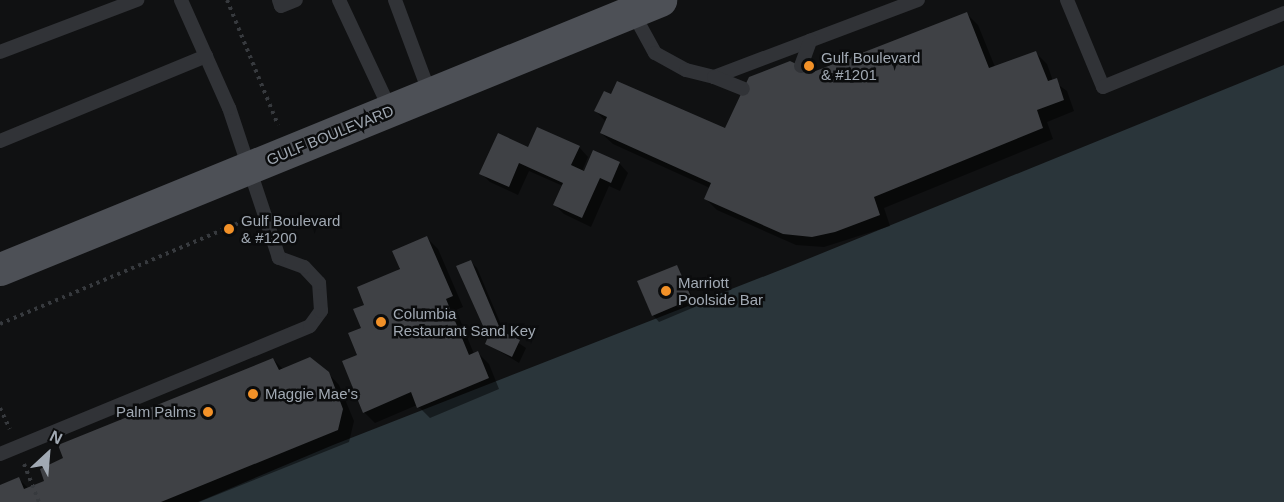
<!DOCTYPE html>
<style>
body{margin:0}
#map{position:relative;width:1284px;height:502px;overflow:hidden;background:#101112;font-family:Arial,sans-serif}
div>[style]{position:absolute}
.water>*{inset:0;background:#2a353a}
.shadow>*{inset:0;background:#0007}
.building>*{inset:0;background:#3f4145}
.path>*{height:4px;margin-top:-2px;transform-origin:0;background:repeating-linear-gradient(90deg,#373a3e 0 3px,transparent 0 7.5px)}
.service>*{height:14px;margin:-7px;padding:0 7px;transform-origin:7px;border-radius:7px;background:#313337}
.primary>*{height:33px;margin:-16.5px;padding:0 16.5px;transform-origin:16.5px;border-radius:16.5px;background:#4d5056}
.dots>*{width:16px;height:16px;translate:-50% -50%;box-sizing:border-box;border:3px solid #0b0c0d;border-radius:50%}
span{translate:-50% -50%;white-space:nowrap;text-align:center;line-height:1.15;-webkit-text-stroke:5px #0b0c0d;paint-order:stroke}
.poi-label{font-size:15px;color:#a1a9b3}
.left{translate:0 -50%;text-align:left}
.right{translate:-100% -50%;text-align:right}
.street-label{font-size:15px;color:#a1a9b3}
.north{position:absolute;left:18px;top:424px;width:60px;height:60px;-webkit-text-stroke:4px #0b0c0d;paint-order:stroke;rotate:26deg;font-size:16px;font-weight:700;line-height:24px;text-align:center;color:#a1a9b3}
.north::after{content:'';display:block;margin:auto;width:21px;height:27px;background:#a1a9b3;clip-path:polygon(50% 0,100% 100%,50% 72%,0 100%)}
</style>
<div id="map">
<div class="water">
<i style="clip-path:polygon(1284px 65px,1284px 502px,198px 502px,333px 445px,793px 265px)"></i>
</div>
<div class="shadow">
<i style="clip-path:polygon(967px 14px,978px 25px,995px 67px,1035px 52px,1047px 64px,1053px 81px,1067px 91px,1074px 111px,1047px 122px,1053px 139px,884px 208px,890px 226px,824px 247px,796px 245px,717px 210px,706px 199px,710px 188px,613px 144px,601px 133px,606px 122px,596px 111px,725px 130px,813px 74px)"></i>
<i style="clip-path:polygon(579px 147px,588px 157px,582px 171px,619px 163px,628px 173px,620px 191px,609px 186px,591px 227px,564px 214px,555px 205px,563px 186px,529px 171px,518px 195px,490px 182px,481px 173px,529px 149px)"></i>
<i style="clip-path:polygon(427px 238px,438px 249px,463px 307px,456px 310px,474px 354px,478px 353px,489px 364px,499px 389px,430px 418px,417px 405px,375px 423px,364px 412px,358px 356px,366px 305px)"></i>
<i style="clip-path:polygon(471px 262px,477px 268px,505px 334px,526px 348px,519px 363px,486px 343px,489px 337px)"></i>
<i style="clip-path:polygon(677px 266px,697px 306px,659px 322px,653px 315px)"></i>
<i style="clip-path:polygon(273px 359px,283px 369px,328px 373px,339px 385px,354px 421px,349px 442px,199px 502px,0 502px,0 486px,19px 479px,29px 489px,46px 482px)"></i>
</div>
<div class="building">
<i style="clip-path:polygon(967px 12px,989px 68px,1036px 51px,1048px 81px,1057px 78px,1064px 100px,1037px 110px,1043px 128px,874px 197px,880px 215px,835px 232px,812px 237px,783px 234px,704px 199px,711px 183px,600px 133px,607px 117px,594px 111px,604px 91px,611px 94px,617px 81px,725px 128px,749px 77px,790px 61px,813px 72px)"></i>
<i style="clip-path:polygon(537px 127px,580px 146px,571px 165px,584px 171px,593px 150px,620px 162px,611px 183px,600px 178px,582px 218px,553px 205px,563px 183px,519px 163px,509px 187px,479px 174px,498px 133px,528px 147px)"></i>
<i style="clip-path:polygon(427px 236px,453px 296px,446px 299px,469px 355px,478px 351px,489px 378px,417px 408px,411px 392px,363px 413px,342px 361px,357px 355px,348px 333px,361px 328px,353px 309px,364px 305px,357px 287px,400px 269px,392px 251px)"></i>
<i style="clip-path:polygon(471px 260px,501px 331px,520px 340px,512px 357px,485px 344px,488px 337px,456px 266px)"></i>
<i style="clip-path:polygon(677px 265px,692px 299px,652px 316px,637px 281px)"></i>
<i style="clip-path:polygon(310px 357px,329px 372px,343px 409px,338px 430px,161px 502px,0 502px,0 485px,19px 477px,24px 489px,44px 481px,40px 469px,63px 458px,58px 445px,273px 358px,279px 370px)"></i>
</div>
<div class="path">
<i style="left:227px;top:0;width:135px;rotate:67.8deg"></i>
<i style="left:0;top:324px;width:259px;rotate:-22.9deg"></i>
<i style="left:0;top:408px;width:23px;rotate:65deg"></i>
<i style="left:24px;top:464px;width:41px;rotate:68.5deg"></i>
</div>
<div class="service">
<i style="left:279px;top:0;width:6px;rotate:72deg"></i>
<i style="left:281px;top:6px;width:16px;rotate:-22deg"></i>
<i style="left:339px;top:0;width:120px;rotate:64.9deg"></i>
<i style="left:395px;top:0;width:100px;rotate:69.6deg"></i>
<i style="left:1067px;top:0;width:94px;rotate:67.5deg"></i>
<i style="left:1103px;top:87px;width:196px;rotate:-22.2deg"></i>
<i style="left:632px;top:11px;width:48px;rotate:61.3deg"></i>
<i style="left:655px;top:53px;width:35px;rotate:29deg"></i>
<i style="left:686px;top:70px;width:29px;rotate:14deg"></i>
<i style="left:714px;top:77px;width:218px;rotate:-20.7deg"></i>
<i style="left:0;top:52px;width:147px;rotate:-20.8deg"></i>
<i style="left:801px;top:66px;width:27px;rotate:-70deg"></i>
<i style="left:714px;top:77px;width:31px;rotate:22deg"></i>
<i style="left:0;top:141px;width:223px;rotate:-22.4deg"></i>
<i style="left:0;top:454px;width:335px;rotate:-22.4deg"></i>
<i style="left:310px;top:326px;width:19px;rotate:-54deg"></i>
<i style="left:321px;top:311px;width:28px;rotate:-94deg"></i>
<i style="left:319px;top:283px;width:22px;rotate:-133deg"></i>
<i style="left:304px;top:267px;width:27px;rotate:-160deg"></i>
<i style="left:279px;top:258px;width:158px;rotate:-108.4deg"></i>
<i style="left:229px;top:108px;width:118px;rotate:-114deg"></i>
</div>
<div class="primary">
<i style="left:0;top:269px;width:713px;rotate:-22.17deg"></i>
</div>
<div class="dots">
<i style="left:809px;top:66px;background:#f29128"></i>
<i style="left:229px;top:229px;background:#f29128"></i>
<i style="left:666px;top:291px;background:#f29128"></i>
<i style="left:381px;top:322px;background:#f29128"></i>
<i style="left:253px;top:394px;background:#f29128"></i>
<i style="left:208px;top:412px;background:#f29128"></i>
</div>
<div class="poi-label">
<span class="left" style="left:821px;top:66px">Gulf Boulevard<br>&amp; #1201</span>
<span class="left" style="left:241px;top:229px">Gulf Boulevard<br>&amp; #1200</span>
<span class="left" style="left:678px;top:291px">Marriott<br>Poolside Bar</span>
<span class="left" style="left:393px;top:322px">Columbia<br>Restaurant Sand Key</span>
<span class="left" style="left:265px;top:394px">Maggie Mae's</span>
<span class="right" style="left:196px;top:412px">Palm Palms</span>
</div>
<div class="street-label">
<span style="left:330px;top:135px;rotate:-22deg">GULF BOULEVARD</span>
</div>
<div class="north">N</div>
</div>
